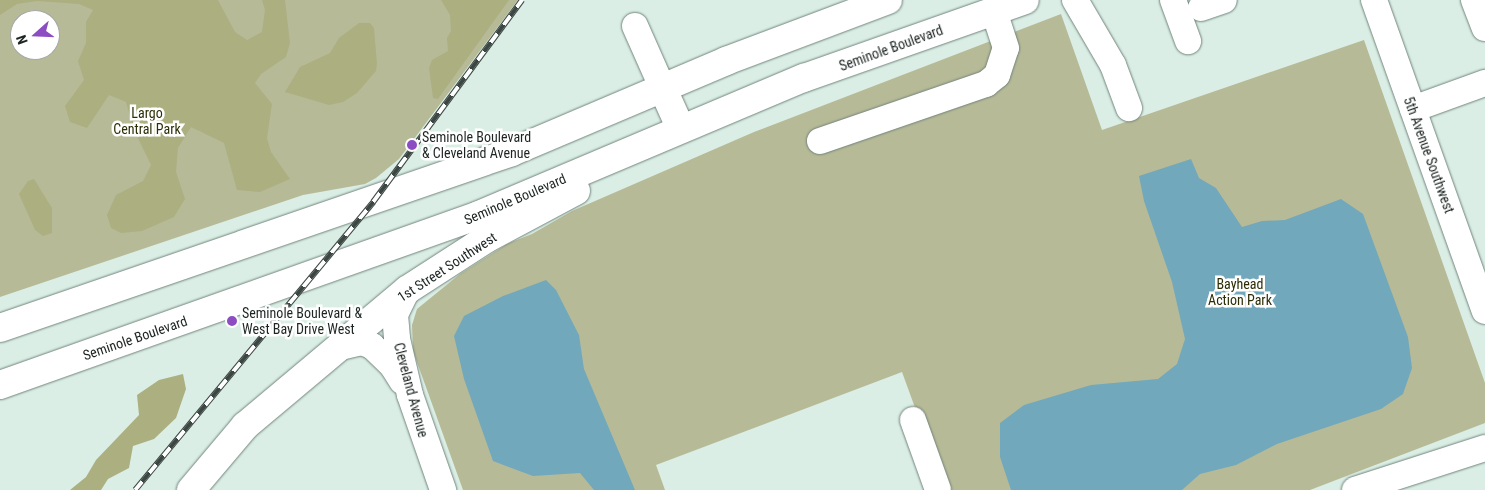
<!DOCTYPE html>
<style>
body{margin:0}
#map{position:relative;width:1485px;height:490px;overflow:hidden;background:#daeee5;font-family:"Roboto Condensed",sans-serif}
div>[style]{position:absolute}
.green>*{inset:0;background:#b7ba97}
.forest>*{inset:0;background:#acaf80}
.water>*{inset:0;background:#71a8bc}
.roads{filter:drop-shadow(0 0 1px #72847c) drop-shadow(0 0 1px #72847c)}
.minor>*{height:26px;margin:-13px;padding:0 13px;transform-origin:13px;border-radius:13px;background:#fff}
.major>*{height:28px;margin:-14px;padding:0 14px;transform-origin:14px;border-radius:14px;background:#fff}
.rail>*{height:5.5px;margin-top:-2.75px;transform-origin:0;background:repeating-linear-gradient(90deg,#fff 0 11px,#3c4642 0 22px);box-sizing:border-box;border-block:1px solid #3c4642}
.dots>*{width:14px;height:14px;translate:-50% -50%;box-sizing:border-box;border:2px solid #fff;border-radius:50%}
span{translate:-50% -50%;white-space:nowrap;text-align:center;line-height:1.15;-webkit-text-stroke:5px #fff;paint-order:stroke}
.street-label{font-size:14px;color:#1d2522}
.park-label{font-size:14px;color:#2c2e06}
.poi-label{font-size:14px;color:#1d2522}
.left{translate:0 -50%;text-align:left}
.north{position:absolute;left:10px;top:10px;width:50px;height:50px;box-sizing:border-box;background:#fff;border:1px solid #a5a8a7;border-radius:50%;rotate:250deg;font-size:14px;font-weight:700;line-height:20px;text-align:center;color:#1d2522}
.north::after{content:'';display:block;margin:auto;width:18px;height:22px;background:#8c4dc2;clip-path:polygon(50% 0,100% 100%,50% 72%,0 100%)}
</style>
<div id="map">
<div class="green">
<i style="clip-path:polygon(evenodd,0 0,518px 0,399px 159px,376px 178px,365px 184px,303px 195px,0 297px,0 0,20px 20px,50px 20px,50px 50px,20px 50px,20px 20px)"></i>
<i style="clip-path:polygon(1061px 14px,1102px 130px,1364px 40px,1485px 383px,1485px 423px,1310px 490px,945px 490px,902px 372px,656px 465px,665px 490px,463px 490px,413px 351px,412px 325px,417px 309px,460px 274px,507px 244px,532px 234px,572px 211px,754px 132px)"></i>
</div>
<div class="forest">
<i style="clip-path:polygon(0 0,218px 0,235px 32px,247px 40px,262px 32px,265px 10px,262px 0,285px 0,290px 43px,286px 57px,261px 74px,255px 83px,272px 104px,267px 138px,271px 152px,290px 179px,260px 192px,237px 190px,224px 143px,191px 127px,178px 148px,176px 172px,185px 199px,174px 217px,142px 231px,121px 233px,111px 228px,107px 215px,116px 195px,143px 181px,151px 165px,134px 130px,126px 102px,109px 95px,87px 128px,70px 122px,65px 106px,84px 80px,78px 61px,86px 43px,86px 22px,93px 10px,79px 4px,37px 1px,17px 4px,0 15px)"></i>
<i style="clip-path:polygon(441px 0,509px 0,438px 99px,433px 98px,429px 68px,432px 60px,448px 51px,447px 38px,451px 31px,450px 15px)"></i>
<i style="clip-path:polygon(359px 23px,370px 23px,374px 28px,377px 64px,376px 71px,357px 93px,343px 102px,329px 105px,285px 92px,300px 67px,330px 53px,339px 38px)"></i>
<i style="clip-path:polygon(34px 179px,52px 208px,52px 233px,43px 236px,35px 230px,19px 194px,28px 181px)"></i>
<i style="clip-path:polygon(183px 374px,186px 389px,176px 418px,154px 439px,133px 446px,129px 468px,108px 479px,101px 490px,70px 490px,86px 477px,96px 460px,139px 415px,137px 395px,159px 380px)"></i>
</div>
<div class="water">
<i style="clip-path:polygon(1191px 159px,1199px 178px,1216px 188px,1242px 227px,1262px 221px,1285px 220px,1341px 199px,1363px 214px,1408px 337px,1412px 368px,1403px 394px,1381px 409px,1277px 444px,1236px 465px,1200px 474px,1182px 490px,1011px 490px,1000px 457px,1000px 423px,1024px 405px,1091px 385px,1158px 379px,1177px 364px,1185px 339px,1172px 282px,1144px 201px,1139px 176px)"></i>
<i style="clip-path:polygon(546px 280px,556px 290px,579px 335px,584px 369px,635px 490px,594px 490px,580px 473px,533px 476px,493px 461px,464px 379px,454px 336px,464px 316px,503px 296px)"></i>
</div>
<div class="roads">
<div class="minor">
<i style="left:1075px;top:0;width:75px;rotate:59.7deg"></i>
<i style="left:1113px;top:65px;width:46px;rotate:69.6deg"></i>
<i style="left:1173px;top:0;width:44px;rotate:69.9deg"></i>
<i style="left:1374px;top:0;width:330px;rotate:70.4deg"></i>
<i style="left:1474px;top:0;width:30px;rotate:69deg"></i>
<i style="left:1201px;top:8px;width:24px;rotate:-19deg"></i>
<i style="left:635px;top:26px;width:67px;rotate:66.1deg"></i>
<i style="left:1413px;top:109px;width:77px;rotate:-19.9deg"></i>
<i style="left:820px;top:141px;width:176px;rotate:-19deg"></i>
<i style="left:986px;top:84px;width:14px;rotate:-39deg"></i>
<i style="left:997px;top:75px;width:28px;rotate:-72deg"></i>
<i style="left:1006px;top:48px;width:39px;rotate:-108deg"></i>
<i style="left:407px;top:290px;width:28px;rotate:116deg"></i>
<i style="left:395px;top:315px;width:24px;rotate:85deg"></i>
<i style="left:397px;top:339px;width:57px;rotate:76.9deg"></i>
<i style="left:410px;top:395px;width:101px;rotate:70.8deg"></i>
<i style="left:340px;top:347px;width:23px;rotate:-13deg"></i>
<i style="left:362px;top:342px;width:11px;rotate:22deg"></i>
<i style="left:372px;top:346px;width:28px;rotate:44deg"></i>
<i style="left:392px;top:365px;width:19px;rotate:58deg"></i>
<i style="left:913px;top:420px;width:74px;rotate:70.3deg"></i>
<i style="left:1355px;top:490px;width:137px;rotate:-17.9deg"></i>
</div>
<div class="major">
<i style="left:662px;top:87px;width:46px;rotate:65.7deg"></i>
<i style="left:0;top:328px;width:541px;rotate:-18.97deg"></i>
<i style="left:512px;top:152px;width:233px;rotate:-23deg"></i>
<i style="left:726px;top:61px;width:173px;rotate:-20.6deg"></i>
<i style="left:0;top:385px;width:508px;rotate:-19.54deg"></i>
<i style="left:479px;top:215px;width:353px;rotate:-22.9deg"></i>
<i style="left:804px;top:78px;width:234px;rotate:-19.4deg"></i>
<i style="left:191px;top:490px;width:84px;rotate:-49.8deg"></i>
<i style="left:245px;top:426px;width:212px;rotate:-40deg"></i>
<i style="left:407px;top:290px;width:94px;rotate:-32.8deg"></i>
<i style="left:486px;top:239px;width:102px;rotate:-28.1deg"></i>
</div>
</div>
<div class="rail">
<i style="left:135px;top:490px;width:374px;rotate:-50.4deg"></i>
<i style="left:373px;top:202px;width:251px;rotate:-53.6deg"></i>
</div>
<div class="dots">
<i style="left:412px;top:145px;background:#8c4dc2"></i>
<i style="left:232px;top:321px;background:#8c4dc2"></i>
</div>
<div class="street-label">
<span style="left:891px;top:48px;rotate:-20deg">Seminole Boulevard</span>
<span style="left:1429px;top:155px;rotate:70deg">5th Avenue Southwest</span>
<span style="left:515px;top:199px;rotate:-23deg">Seminole Boulevard</span>
<span style="left:447px;top:267px;rotate:-33deg">1st Street Southwest</span>
<span style="left:135px;top:338px;rotate:-19deg">Seminole Boulevard</span>
<span style="left:411px;top:390px;rotate:75deg">Cleveland Avenue</span>
</div>
<div class="park-label">
<span style="left:147px;top:121px">Largo<br>Central Park</span>
<span style="left:1240px;top:292px">Bayhead<br>Action Park</span>
</div>
<div class="poi-label">
<span class="left" style="left:422px;top:145px">Seminole Boulevard<br>&amp; Cleveland Avenue</span>
<span class="left" style="left:242px;top:321px">Seminole Boulevard &amp;<br>West Bay Drive West</span>
</div>
<div class="north">N</div>
</div>
